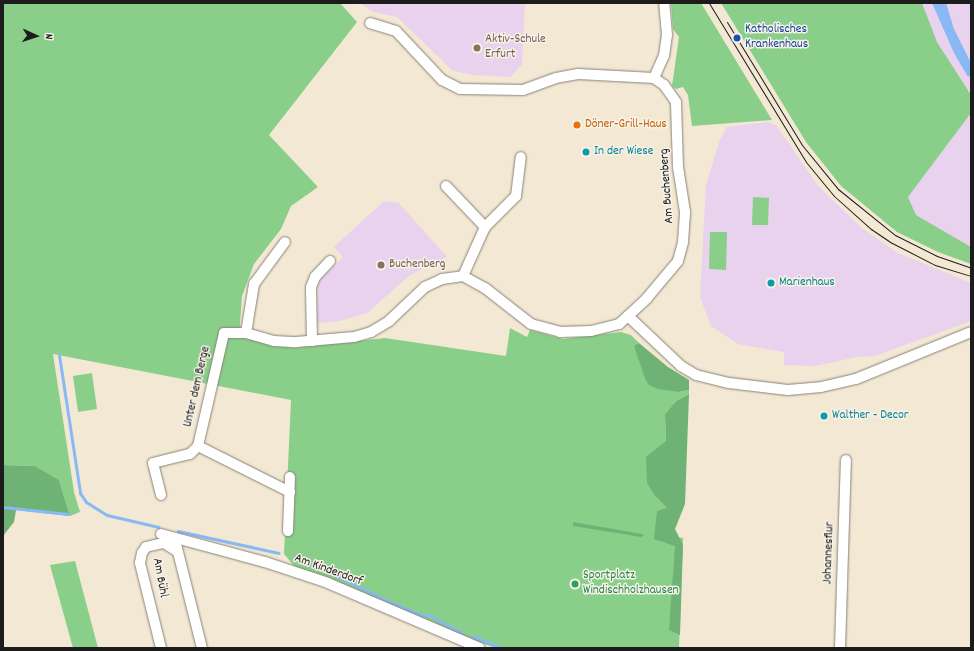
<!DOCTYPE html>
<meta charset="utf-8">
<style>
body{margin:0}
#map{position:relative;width:974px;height:651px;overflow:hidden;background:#f3e8d3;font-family:Dekko,sans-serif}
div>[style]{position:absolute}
.built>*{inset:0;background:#e9d2ed}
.green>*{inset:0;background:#89cf89}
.forest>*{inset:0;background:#6eb275}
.water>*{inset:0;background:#88b9f5}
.stream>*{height:3px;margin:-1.5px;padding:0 1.5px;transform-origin:1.5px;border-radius:1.5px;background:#88b9f5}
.roads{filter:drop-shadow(0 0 1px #888278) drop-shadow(0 0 1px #888278)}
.minor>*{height:10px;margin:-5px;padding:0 5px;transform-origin:5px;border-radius:5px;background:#fff}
.tram>*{height:1px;margin:-0.5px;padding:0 0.5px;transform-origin:0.5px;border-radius:0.5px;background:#1c1c1c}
.dots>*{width:11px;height:11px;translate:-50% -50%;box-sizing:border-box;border:2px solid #f7f3e8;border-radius:50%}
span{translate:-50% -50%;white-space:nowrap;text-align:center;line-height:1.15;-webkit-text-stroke:3px #f7f3e8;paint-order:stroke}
.transit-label{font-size:13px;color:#164399}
.left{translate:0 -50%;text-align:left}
.education-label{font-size:13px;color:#785e54}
.food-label{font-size:13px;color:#c56008}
.culture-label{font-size:13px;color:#0d838f}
.street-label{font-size:13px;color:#1c1c1c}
.leisure-label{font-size:13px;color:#27864d}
.frame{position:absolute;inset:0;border:4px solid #1c1c1c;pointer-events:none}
.north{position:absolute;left:16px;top:16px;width:40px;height:40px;-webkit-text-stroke:3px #f7f3e8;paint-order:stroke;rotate:93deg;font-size:11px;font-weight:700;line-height:16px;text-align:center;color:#1c1c1c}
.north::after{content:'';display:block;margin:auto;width:14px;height:18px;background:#1c1c1c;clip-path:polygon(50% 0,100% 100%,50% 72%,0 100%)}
</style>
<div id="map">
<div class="built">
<i style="clip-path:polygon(360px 3px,525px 3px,522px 64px,511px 77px,473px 75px,453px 71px,397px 17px,373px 12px)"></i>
<i style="clip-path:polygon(922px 3px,971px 3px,971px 95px,937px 42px)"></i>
<i style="clip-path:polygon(971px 113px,971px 247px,916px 215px,908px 197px)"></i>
<i style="clip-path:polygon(768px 122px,776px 125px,818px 186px,863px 229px,898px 253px,971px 283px,971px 321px,875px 356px,857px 357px,815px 366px,784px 365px,784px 352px,738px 344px,711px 326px,700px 297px,706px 185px,719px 142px,727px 127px)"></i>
<i style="clip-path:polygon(384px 201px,399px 203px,447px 257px,410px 275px,367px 313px,340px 321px,317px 323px,318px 285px,322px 277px,343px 257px,334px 247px)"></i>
</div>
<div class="green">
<i style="clip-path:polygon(3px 3px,340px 3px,357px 22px,269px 135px,318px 187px,291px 206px,281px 229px,254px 264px,242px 296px,239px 337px,293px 348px,385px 338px,506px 356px,510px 328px,527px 337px,530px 330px,563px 339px,621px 332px,631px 335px,639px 343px,635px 346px,645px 379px,679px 392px,689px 390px,689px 394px,676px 401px,665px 414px,666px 441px,655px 496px,667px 508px,655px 533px,683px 538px,679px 648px,496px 648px,458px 635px,324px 576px,295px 567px,284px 554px,291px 400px,53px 354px,74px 492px,80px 512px,70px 516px,59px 480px,35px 466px,3px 465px)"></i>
<i style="clip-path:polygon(671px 3px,701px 3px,772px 120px,692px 126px,688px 95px,683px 87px,676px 89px,672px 86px,679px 37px,673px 29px)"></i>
<i style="clip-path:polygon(721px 3px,922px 3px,937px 42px,971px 95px,971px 113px,908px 197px,916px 215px,971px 247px,971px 264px,938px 252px,897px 232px,841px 186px,806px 142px)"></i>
<i style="clip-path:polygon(753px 197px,769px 198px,768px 225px,752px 225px)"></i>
<i style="clip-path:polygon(710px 232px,727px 232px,726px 270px,709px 269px)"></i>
<i style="clip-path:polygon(92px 373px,97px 409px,78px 412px,73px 376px)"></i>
<i style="clip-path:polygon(75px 561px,98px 648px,73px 648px,50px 565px)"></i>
</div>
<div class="forest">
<i style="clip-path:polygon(639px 343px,668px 367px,689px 380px,689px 390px,679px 392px,658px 389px,649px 385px,645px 379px,634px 346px)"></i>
<i style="clip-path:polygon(689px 394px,685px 504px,675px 529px,683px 545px,680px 635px,669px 630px,675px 546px,654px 539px,657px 511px,667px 508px,655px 496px,647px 483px,646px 457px,666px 441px,665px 414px,676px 401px)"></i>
<i style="clip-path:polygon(3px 465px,35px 466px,59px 480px,70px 516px,16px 510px,14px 522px,3px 536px)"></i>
<i style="clip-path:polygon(573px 522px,642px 534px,644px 535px,641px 537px,573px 526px)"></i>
</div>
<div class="water">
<i style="clip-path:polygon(932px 3px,946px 3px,954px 29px,971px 63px,971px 75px,968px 77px,954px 53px)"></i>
</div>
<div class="stream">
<i style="left:59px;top:355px;width:140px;rotate:81.3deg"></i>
<i style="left:80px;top:493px;width:11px;rotate:56deg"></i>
<i style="left:86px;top:502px;width:25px;rotate:32deg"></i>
<i style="left:107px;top:515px;width:53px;rotate:13deg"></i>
<i style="left:3px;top:507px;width:66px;rotate:6.1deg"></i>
<i style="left:178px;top:531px;width:103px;rotate:12.3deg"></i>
<i style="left:295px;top:556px;width:113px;rotate:25.7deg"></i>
<i style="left:397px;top:605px;width:27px;rotate:22deg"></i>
<i style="left:422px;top:615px;width:7px"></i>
<i style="left:429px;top:615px;width:38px;rotate:29deg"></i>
<i style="left:472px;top:636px;width:32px;rotate:22deg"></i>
</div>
<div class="roads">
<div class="minor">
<i style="left:654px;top:78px;width:24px;rotate:-66deg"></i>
<i style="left:664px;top:56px;width:21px;rotate:-82deg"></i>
<i style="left:667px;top:35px;width:32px;rotate:-95deg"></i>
<i style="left:446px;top:186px;width:57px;rotate:46.4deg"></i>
<i style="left:463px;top:276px;width:54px;rotate:-65.8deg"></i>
<i style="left:485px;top:227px;width:44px;rotate:-45deg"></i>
<i style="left:516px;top:196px;width:39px;rotate:-83deg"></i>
<i style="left:628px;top:316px;width:73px;rotate:43.3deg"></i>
<i style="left:681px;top:366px;width:17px;rotate:31deg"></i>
<i style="left:696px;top:375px;width:34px;rotate:14deg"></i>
<i style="left:729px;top:383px;width:59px;rotate:6.8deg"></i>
<i style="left:788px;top:390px;width:33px;rotate:-5deg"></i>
<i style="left:821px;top:387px;width:36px;rotate:-13deg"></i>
<i style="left:856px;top:379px;width:124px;rotate:-22.2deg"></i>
<i style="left:246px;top:333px;width:50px;rotate:-80.7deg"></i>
<i style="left:254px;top:284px;width:52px;rotate:-53.6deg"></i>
<i style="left:312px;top:341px;width:54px;rotate:-91.1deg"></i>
<i style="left:311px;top:287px;width:11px;rotate:-68deg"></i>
<i style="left:315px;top:277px;width:22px;rotate:-47deg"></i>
<i style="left:198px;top:446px;width:103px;rotate:26.6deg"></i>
<i style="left:161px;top:495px;width:33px;rotate:-104deg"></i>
<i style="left:153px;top:463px;width:38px;rotate:-14deg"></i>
<i style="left:190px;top:454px;width:11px;rotate:-45deg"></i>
<i style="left:198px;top:446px;width:116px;rotate:-77deg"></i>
<i style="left:224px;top:333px;width:22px"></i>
<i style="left:246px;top:333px;width:29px;rotate:16deg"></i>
<i style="left:274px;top:341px;width:22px;rotate:3deg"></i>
<i style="left:296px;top:342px;width:58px;rotate:-4.9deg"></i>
<i style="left:354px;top:337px;width:18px;rotate:-16deg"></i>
<i style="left:371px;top:332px;width:21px;rotate:-31deg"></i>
<i style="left:389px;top:321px;width:50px;rotate:-43.4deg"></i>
<i style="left:425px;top:287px;width:19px;rotate:-25deg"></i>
<i style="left:442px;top:279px;width:21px;rotate:-8deg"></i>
<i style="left:463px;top:276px;width:25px;rotate:29deg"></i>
<i style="left:485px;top:288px;width:58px;rotate:38deg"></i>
<i style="left:531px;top:324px;width:30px;rotate:15deg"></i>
<i style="left:560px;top:332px;width:31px;rotate:-2deg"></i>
<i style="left:591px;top:331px;width:29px;rotate:-14deg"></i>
<i style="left:619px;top:324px;width:12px;rotate:-42deg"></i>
<i style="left:628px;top:316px;width:26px;rotate:-43deg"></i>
<i style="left:647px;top:298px;width:48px;rotate:-50deg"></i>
<i style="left:678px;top:261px;width:20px;rotate:-75deg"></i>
<i style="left:683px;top:242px;width:30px;rotate:-86deg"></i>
<i style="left:685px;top:212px;width:46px;rotate:-98.8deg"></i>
<i style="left:678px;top:167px;width:65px;rotate:-91.8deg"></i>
<i style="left:676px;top:102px;width:21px;rotate:-125deg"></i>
<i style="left:664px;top:85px;width:12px;rotate:-145deg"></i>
<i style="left:654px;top:78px;width:76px;rotate:-177deg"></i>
<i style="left:578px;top:74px;width:22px;rotate:170deg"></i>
<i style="left:556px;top:78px;width:35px;rotate:160deg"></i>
<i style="left:523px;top:90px;width:63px;rotate:-179.1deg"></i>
<i style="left:460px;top:89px;width:20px;rotate:-153deg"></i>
<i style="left:442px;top:80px;width:67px;rotate:-133.2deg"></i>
<i style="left:396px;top:31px;width:27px;rotate:-163deg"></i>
<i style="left:288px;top:531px;width:54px;rotate:-87.9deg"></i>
<i style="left:161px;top:534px;width:108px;rotate:15.1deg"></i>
<i style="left:265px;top:562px;width:66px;rotate:18.4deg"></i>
<i style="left:328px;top:583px;width:165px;rotate:23.2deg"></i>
<i style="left:176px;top:544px;width:107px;rotate:76deg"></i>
<i style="left:161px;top:648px;width:88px;rotate:-103.9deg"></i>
<i style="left:140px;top:563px;width:10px;rotate:-79deg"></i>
<i style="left:142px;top:553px;width:7px;rotate:-56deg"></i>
<i style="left:146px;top:547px;width:18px;rotate:-13deg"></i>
<i style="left:164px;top:543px;width:15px;rotate:32deg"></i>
<i style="left:840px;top:648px;width:188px;rotate:-88.2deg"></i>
</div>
</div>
<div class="tram">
<i style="left:709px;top:3px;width:186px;rotate:58.6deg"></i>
<i style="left:806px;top:162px;width:44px;rotate:50.5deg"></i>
<i style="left:834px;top:196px;width:50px;rotate:41.7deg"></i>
<i style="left:871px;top:229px;width:25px;rotate:34deg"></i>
<i style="left:892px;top:243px;width:48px;rotate:27.1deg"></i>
<i style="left:935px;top:265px;width:38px;rotate:17deg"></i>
<i style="left:727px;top:22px;width:144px;rotate:58.6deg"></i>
<i style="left:802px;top:145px;width:57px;rotate:50.7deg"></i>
<i style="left:838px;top:189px;width:73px;rotate:38.9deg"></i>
<i style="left:895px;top:235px;width:47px;rotate:26.6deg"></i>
<i style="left:937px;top:256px;width:36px;rotate:19deg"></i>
</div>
<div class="dots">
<i style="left:737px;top:38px;background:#1a4fb4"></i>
<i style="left:477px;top:48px;background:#8d6e63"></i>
<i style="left:577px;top:125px;background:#e8710a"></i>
<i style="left:586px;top:152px;background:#0f9aa8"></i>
<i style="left:381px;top:265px;background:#8d6e63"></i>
<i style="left:771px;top:283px;background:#0f9aa8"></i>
<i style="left:824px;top:416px;background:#0f9aa8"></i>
<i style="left:575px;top:584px;background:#2e9e5b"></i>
</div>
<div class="transit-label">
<span class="left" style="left:745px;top:38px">Katholisches<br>Krankenhaus</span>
</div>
<div class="education-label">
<span class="left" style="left:485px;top:48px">Aktiv-Schule<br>Erfurt</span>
<span class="left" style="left:389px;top:265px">Buchenberg</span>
</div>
<div class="food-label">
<span class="left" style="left:585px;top:125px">Döner-Grill-Haus</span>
</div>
<div class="culture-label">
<span class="left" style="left:594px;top:152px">In der Wiese</span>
<span class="left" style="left:779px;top:283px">Marienhaus</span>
<span class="left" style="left:832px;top:416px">Walther - Decor</span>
</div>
<div class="street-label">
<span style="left:668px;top:186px;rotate:-94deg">Am Buchenberg</span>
<span style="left:198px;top:387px;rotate:-77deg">Unter dem Berge</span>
<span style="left:830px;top:553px;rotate:-88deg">Johannesflur</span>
<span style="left:328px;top:571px;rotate:20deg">Am Kinderdorf</span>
<span style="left:159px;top:578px;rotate:80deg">Am Bühl</span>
</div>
<div class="leisure-label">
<span class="left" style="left:583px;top:584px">Sportplatz<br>Windischholzhausen</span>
</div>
<div class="frame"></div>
<div class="north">N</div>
</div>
